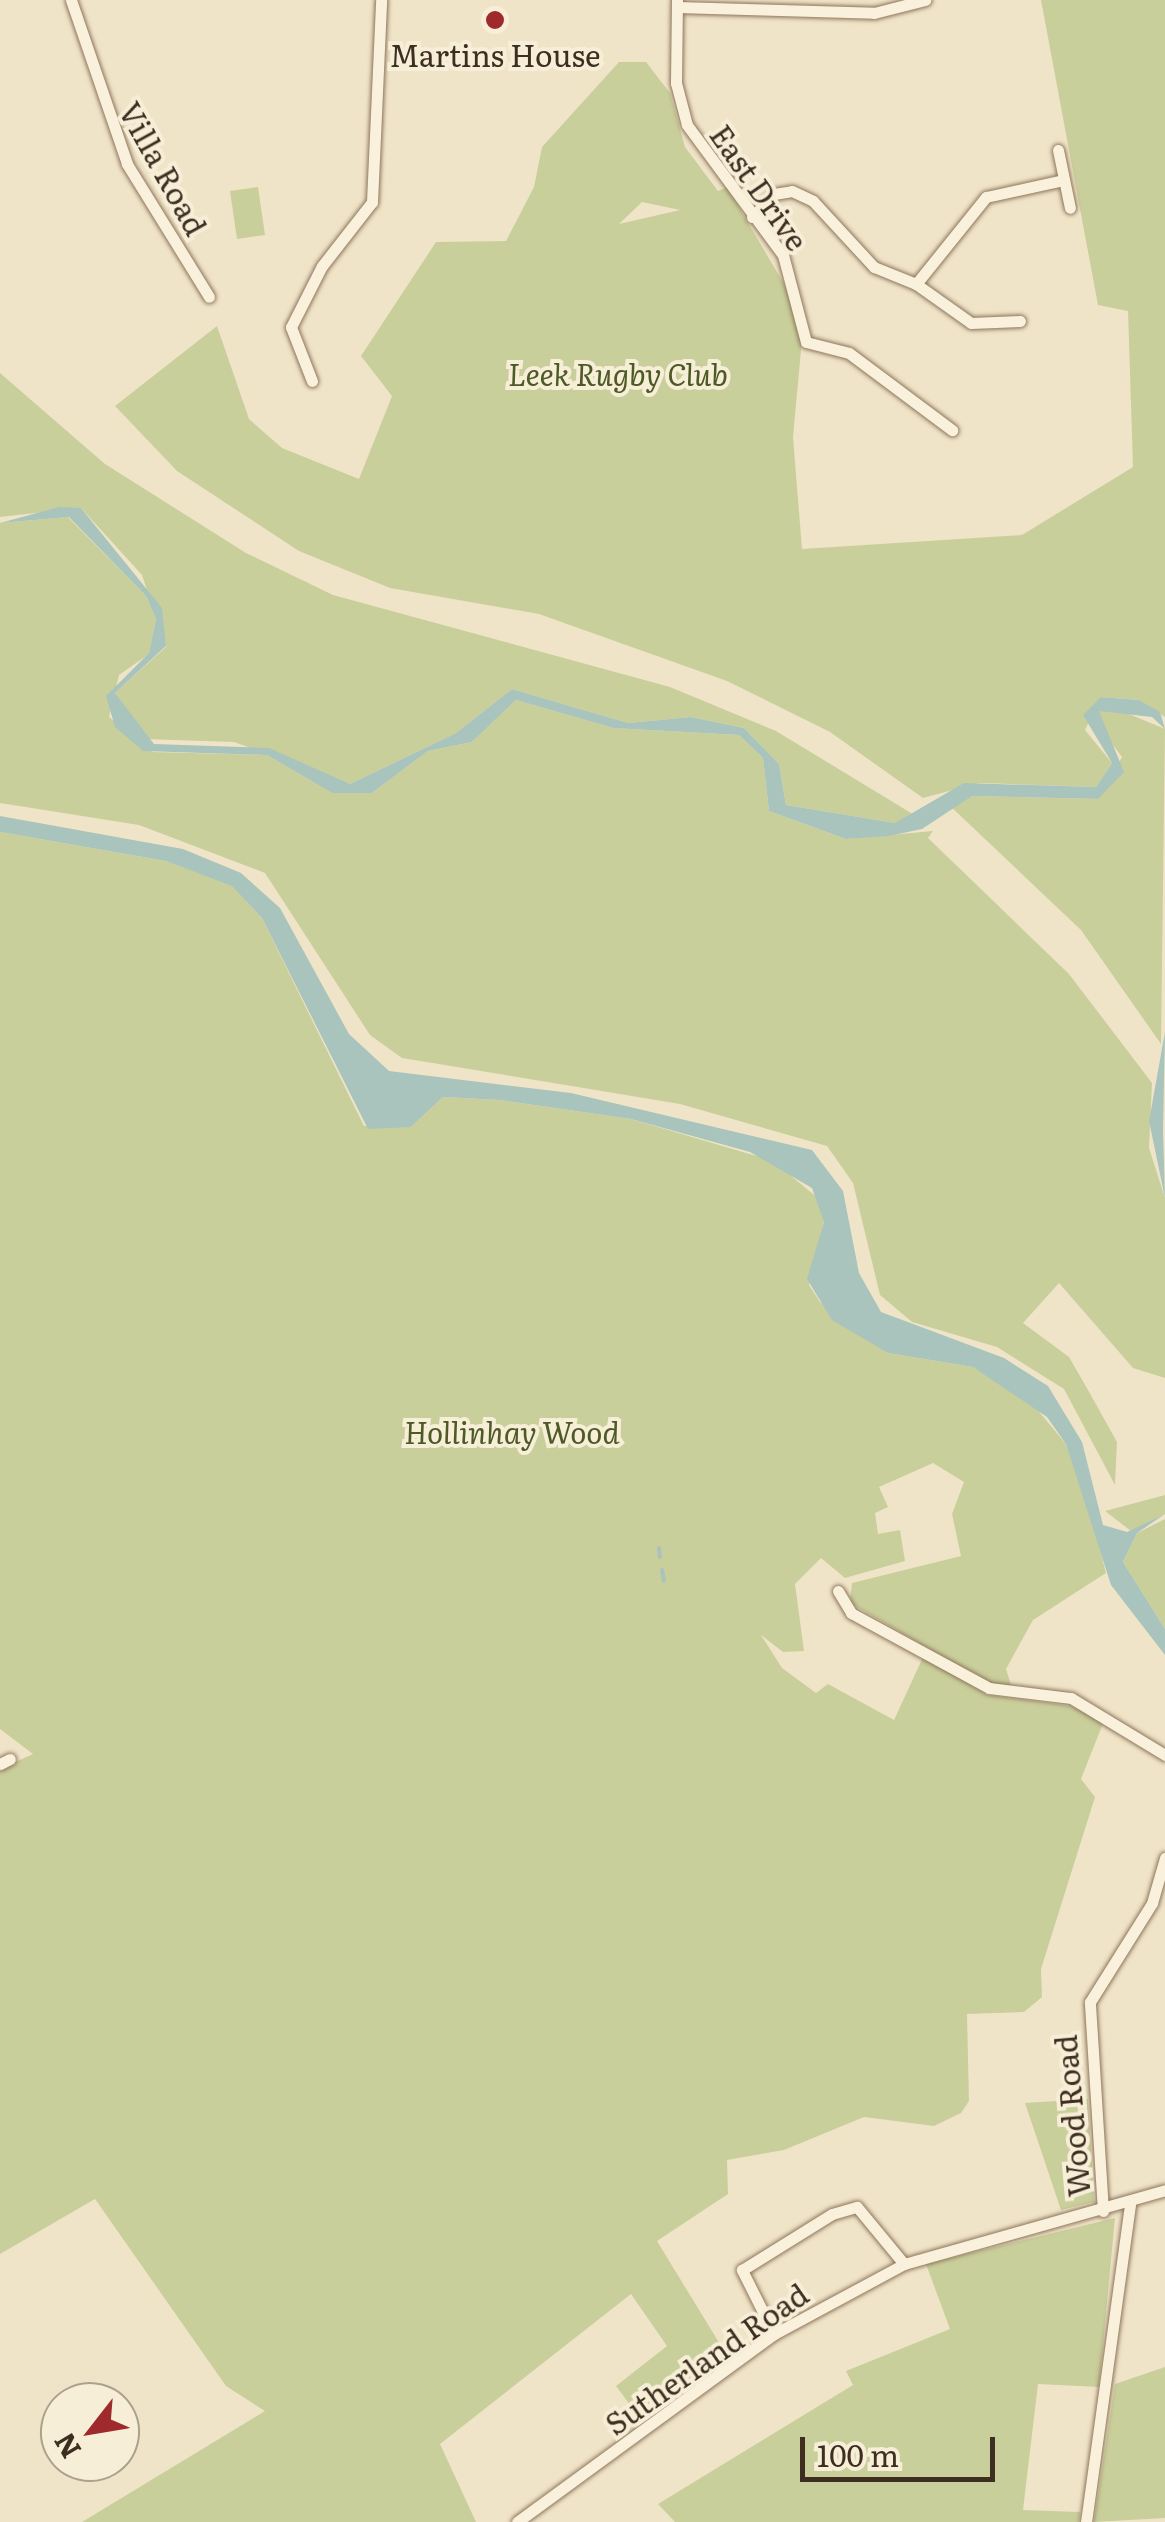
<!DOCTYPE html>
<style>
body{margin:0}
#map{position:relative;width:1165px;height:2522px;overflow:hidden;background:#f0e4c8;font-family:Literata,serif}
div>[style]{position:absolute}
.green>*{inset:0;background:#c9cf9b}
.water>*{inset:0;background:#a9c4bc}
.stream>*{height:4px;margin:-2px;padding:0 2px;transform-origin:2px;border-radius:2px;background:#a9c4bc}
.roads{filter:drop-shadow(0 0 2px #8d765c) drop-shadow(0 0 2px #8d765c)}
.street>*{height:11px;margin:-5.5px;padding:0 5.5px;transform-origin:5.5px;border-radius:5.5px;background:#faf1dc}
.dots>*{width:28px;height:28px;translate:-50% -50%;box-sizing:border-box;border:5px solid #f7eed8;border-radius:50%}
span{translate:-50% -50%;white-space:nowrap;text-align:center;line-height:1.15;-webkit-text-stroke:8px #f7eed8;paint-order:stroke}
.poi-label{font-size:30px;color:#3d2e20}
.street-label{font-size:30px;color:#3d2e20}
.park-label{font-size:30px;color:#4d5a26;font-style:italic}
.north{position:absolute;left:40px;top:2382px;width:100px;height:100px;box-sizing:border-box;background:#f7eed8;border:2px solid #ada18e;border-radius:50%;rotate:239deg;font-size:28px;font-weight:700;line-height:40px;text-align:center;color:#3d2e20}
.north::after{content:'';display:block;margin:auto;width:35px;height:45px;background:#9e2a2b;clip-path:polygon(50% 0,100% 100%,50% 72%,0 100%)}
.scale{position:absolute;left:800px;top:2437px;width:195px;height:45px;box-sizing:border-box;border:5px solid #3d2e20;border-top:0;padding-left:12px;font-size:30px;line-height:35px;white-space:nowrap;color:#3d2e20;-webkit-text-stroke:8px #f7eed8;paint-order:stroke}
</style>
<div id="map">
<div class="green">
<i style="clip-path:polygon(evenodd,1041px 0,1165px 0,1165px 717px,1139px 700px,1101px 697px,1085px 730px,1112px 763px,1096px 787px,979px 783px,923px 798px,830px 732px,727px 681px,539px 614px,390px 588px,299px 551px,177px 471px,115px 406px,217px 326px,249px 419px,282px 448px,359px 479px,392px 396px,361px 356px,436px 242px,506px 241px,534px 187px,542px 147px,619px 62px,646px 62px,670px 93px,685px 147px,718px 191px,727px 187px,804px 318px,793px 437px,802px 549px,1022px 535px,1133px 467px,1128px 311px,1098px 305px,1041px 0,642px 202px,680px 210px,619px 224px,642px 202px)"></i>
<i style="clip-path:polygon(258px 187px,265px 235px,237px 239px,230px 191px)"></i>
<i style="clip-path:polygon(0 373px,105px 464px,246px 553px,333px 595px,670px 687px,776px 731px,916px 816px,895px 823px,786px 805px,779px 764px,744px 728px,691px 717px,628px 723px,512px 689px,456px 733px,350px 784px,234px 742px,143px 739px,115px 693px,166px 647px,142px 575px,81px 508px,0 517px)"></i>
<i style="clip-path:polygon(68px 517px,146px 596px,156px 619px,149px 654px,119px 675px,109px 717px,153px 752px,267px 755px,332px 793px,372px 793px,428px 751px,472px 742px,516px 700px,613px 728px,739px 735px,763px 758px,769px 811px,846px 839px,933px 831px,928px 838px,1069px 974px,1152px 1083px,1149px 1148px,1165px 1198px,1165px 1378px,1133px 1368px,1059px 1283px,1023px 1323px,1069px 1357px,1088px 1390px,1117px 1442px,1115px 1485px,1064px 1389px,997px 1347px,912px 1322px,880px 1295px,853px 1183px,827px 1146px,680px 1104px,402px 1058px,370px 1035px,265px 873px,139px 825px,0 803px,0 523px)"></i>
<i style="clip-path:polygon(1117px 709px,1165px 729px,1161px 1044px,1081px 930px,949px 805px,972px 796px,1098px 799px,1122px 757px,1096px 723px,1099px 711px)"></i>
<i style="clip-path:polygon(0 832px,166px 861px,232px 885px,262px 918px,364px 1126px,411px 1127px,443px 1097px,500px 1100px,631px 1119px,773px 1161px,819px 1199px,824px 1221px,809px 1285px,820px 1302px,888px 1353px,973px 1367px,1031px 1402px,1066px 1444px,1089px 1506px,1106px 1573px,1033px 1620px,1006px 1669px,1011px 1685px,992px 1685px,850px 1603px,852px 1583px,961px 1556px,952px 1514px,964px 1482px,933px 1463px,879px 1487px,888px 1507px,875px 1513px,878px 1534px,900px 1530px,905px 1561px,845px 1578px,821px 1558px,795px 1584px,804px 1651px,783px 1652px,761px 1635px,782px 1668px,816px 1693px,828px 1684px,894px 1720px,924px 1655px,987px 1695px,1071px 1706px,1104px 1721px,1081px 1779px,1095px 1797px,1041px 1969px,1042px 1997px,1024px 2012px,967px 2014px,969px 2101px,961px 2113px,934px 2126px,864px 2117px,784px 2150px,727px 2160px,728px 2194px,657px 2241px,726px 2354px,639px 2417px,616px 2386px,667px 2346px,631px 2294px,440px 2444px,476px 2522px,82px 2522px,265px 2411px,226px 2386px,95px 2199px,0 2254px,0 1769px,33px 1754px,0 1729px)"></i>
<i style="clip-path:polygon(1165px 1495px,1165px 1514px,1131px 1531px,1105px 1511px)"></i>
<i style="clip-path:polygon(1165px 1519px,1165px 1629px,1123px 1562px,1137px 1533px)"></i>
<i style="clip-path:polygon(1088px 2099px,1094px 2202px,1061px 2210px,1025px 2103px)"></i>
<i style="clip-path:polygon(1115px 2218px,1099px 2387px,1038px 2384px,1023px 2510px,1080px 2512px,1079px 2522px,675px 2522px,658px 2504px,853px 2385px,846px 2371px,950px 2329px,926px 2264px)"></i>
<i style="clip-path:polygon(1165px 2367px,1165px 2518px,1094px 2522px,1115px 2384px)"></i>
</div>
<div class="water">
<i style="clip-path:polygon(59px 507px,81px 508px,162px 608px,166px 646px,115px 693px,154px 744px,269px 748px,350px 784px,456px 733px,512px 689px,628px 723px,691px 717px,744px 728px,779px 764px,786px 805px,895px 823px,964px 783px,1096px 787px,1112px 763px,1083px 715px,1101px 697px,1139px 700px,1160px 712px,1165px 729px,1152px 717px,1099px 711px,1124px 772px,1098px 799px,972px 796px,922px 829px,889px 836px,846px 839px,769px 811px,763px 758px,739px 735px,613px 728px,516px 700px,472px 742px,428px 751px,372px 793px,332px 793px,267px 755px,143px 751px,115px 727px,106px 696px,149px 653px,156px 619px,146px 596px,69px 517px,0 523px)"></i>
<i style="clip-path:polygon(0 816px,183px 849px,241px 873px,280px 908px,349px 1034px,389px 1071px,571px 1093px,812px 1150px,843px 1191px,859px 1273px,881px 1312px,1004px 1358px,1048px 1386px,1082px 1442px,1103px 1525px,1127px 1532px,1165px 1514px,1137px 1533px,1123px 1562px,1165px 1629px,1165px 1655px,1111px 1585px,1066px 1444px,1047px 1417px,973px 1367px,888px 1353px,832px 1320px,807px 1279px,824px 1222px,812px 1188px,750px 1152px,631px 1119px,500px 1100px,443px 1097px,411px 1127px,368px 1129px,262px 918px,232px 886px,166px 861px,0 832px)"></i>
<i style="clip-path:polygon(1165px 1032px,1163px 1130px,1165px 1198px,1149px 1121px)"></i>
</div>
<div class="stream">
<i style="left:659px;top:1548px;width:9px;rotate:84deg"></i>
<i style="left:662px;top:1570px;width:11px;rotate:80deg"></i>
</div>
<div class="roads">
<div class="street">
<i style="left:71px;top:0;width:173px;rotate:71.1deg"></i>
<i style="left:127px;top:164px;width:156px;rotate:58.3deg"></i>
<i style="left:677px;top:0;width:83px;rotate:90.7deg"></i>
<i style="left:676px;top:83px;width:43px;rotate:75.3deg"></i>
<i style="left:687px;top:125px;width:162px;rotate:53.6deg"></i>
<i style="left:783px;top:255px;width:90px;rotate:75.2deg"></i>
<i style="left:806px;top:342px;width:44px;rotate:14.3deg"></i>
<i style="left:849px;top:353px;width:129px;rotate:36.8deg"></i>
<i style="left:677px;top:7px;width:197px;rotate:1.7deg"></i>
<i style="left:874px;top:13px;width:53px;rotate:-14.3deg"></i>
<i style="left:1058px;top:150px;width:59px;rotate:78.3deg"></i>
<i style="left:752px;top:217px;width:32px;rotate:-46deg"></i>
<i style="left:774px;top:194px;width:18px;rotate:-9deg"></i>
<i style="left:792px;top:191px;width:23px;rotate:25deg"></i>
<i style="left:813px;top:201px;width:90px;rotate:47.3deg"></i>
<i style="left:874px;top:267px;width:45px;rotate:22deg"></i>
<i style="left:916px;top:284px;width:112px;rotate:-51.2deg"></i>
<i style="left:986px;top:197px;width:80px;rotate:-12.3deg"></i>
<i style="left:916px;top:284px;width:67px;rotate:35.3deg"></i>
<i style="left:971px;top:323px;width:49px;rotate:-2.3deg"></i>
<i style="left:312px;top:381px;width:58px;rotate:-111.3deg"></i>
<i style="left:291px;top:327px;width:68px;rotate:-63.1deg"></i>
<i style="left:322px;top:266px;width:81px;rotate:-52deg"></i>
<i style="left:372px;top:202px;width:202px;rotate:-87.4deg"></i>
<i style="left:838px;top:1591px;width:26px;rotate:59deg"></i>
<i style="left:851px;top:1613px;width:157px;rotate:28.5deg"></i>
<i style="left:989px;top:1688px;width:83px;rotate:7deg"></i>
<i style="left:1071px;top:1698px;width:110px;rotate:31.2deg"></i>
<i style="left:0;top:1764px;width:11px;rotate:-27deg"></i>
<i style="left:1103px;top:2211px;width:209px;rotate:-93.6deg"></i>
<i style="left:1090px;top:2002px;width:117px;rotate:-57.9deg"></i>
<i style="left:1152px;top:1903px;width:47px;rotate:-73.9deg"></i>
<i style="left:774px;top:2334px;width:72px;rotate:-116.6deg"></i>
<i style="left:742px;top:2270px;width:106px;rotate:-31.9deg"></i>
<i style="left:832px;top:2214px;width:26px;rotate:-16deg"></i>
<i style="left:857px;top:2207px;width:74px;rotate:50.5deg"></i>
<i style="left:517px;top:2522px;width:318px;rotate:-36.2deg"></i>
<i style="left:774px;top:2334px;width:148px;rotate:-28.3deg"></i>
<i style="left:904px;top:2264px;width:271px;rotate:-15.8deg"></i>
<i style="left:1086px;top:2522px;width:321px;rotate:-82.1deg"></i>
</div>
</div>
<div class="dots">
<i style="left:495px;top:20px;background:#9e2a2b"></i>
</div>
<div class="poi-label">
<span style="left:495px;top:54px">Martins House</span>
</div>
<div class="street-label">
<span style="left:164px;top:168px;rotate:61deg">Villa Road</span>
<span style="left:760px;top:187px;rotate:55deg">East Drive</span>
<span style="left:1071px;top:2116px;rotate:-95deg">Wood Road</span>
<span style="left:706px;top:2358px;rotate:-35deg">Sutherland Road</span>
</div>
<div class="park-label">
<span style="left:618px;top:373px">Leek Rugby Club</span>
<span style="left:512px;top:1431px">Hollinhay Wood</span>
</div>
<div class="north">N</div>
<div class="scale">100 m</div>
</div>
